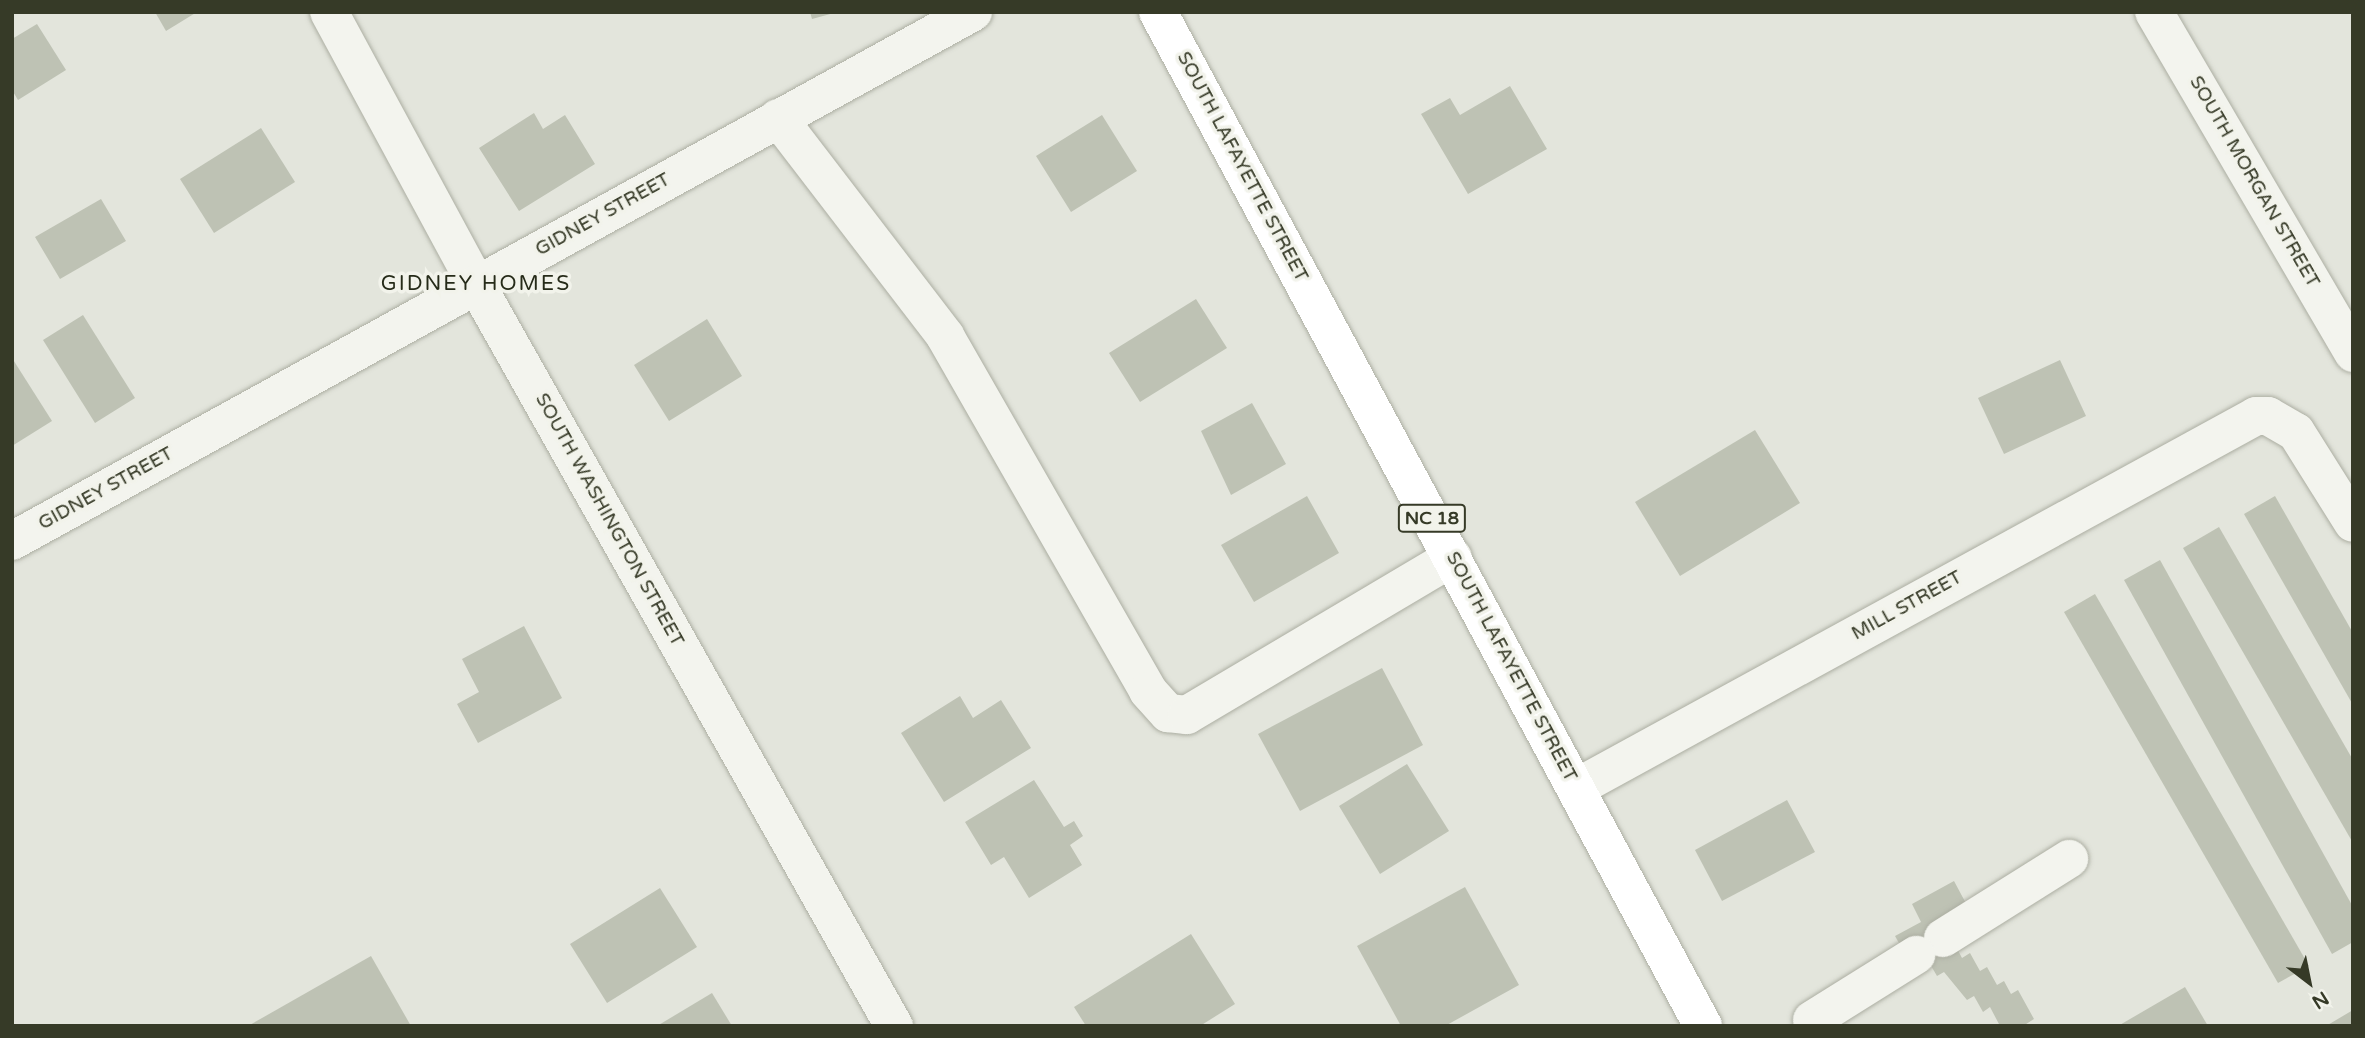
<!DOCTYPE html>
<style>
body{margin:0}
#map{position:relative;width:2365px;height:1038px;overflow:hidden;background:#e3e5dc;font-family:"Varela Round",sans-serif}
div>[style]{position:absolute}
.building>*{inset:0;background:#bec2b4}
.roads{filter:drop-shadow(0 0 2px #acaea2) drop-shadow(0 0 2px #acaea2)}
.minor>*{height:38px;margin:-19px;padding:0 19px;transform-origin:19px;border-radius:19px;background:#f3f4ee}
.major>*{height:38px;margin:-19px;padding:0 19px;transform-origin:19px;border-radius:19px;background:#fff}
span{translate:-50% -50%;white-space:nowrap;text-align:center;line-height:1.15;-webkit-text-stroke:7px #f2f3eb;paint-order:stroke}
.shield-label span{padding:2px 5px;background:#f2f3eb;border:2px solid;border-radius:5px;-webkit-text-stroke-width:0}
.shield-label{font-size:18px;color:#363a27;font-weight:700}
.street-label{font-size:19px;color:#363a27}
.neighbourhood-label{font-size:21px;color:#262b19;letter-spacing:2px}
.frame{position:absolute;inset:0;border:14px solid #363a27;pointer-events:none}
.north{position:absolute;left:2274px;top:947px;width:70px;height:70px;-webkit-text-stroke:5px #f2f3eb;paint-order:stroke;rotate:148deg;font-size:19px;font-weight:700;line-height:28px;text-align:center;color:#363a27}
.north::after{content:'';display:block;margin:auto;width:24px;height:32px;background:#363a27;clip-path:polygon(50% 0,100% 100%,50% 72%,0 100%)}
</style>
<div id="map">
<div class="building">
<i style="clip-path:polygon(155px 12px,197px 12px,166px 31px)"></i>
<i style="clip-path:polygon(810px 12px,834px 12px,834px 13px,812px 19px)"></i>
<i style="clip-path:polygon(37px 24px,66px 70px,18px 100px,12px 90px,12px 39px)"></i>
<i style="clip-path:polygon(1510px 86px,1547px 149px,1468px 194px,1421px 114px,1450px 98px,1460px 115px)"></i>
<i style="clip-path:polygon(534px 113px,543px 129px,565px 115px,595px 164px,519px 211px,479px 148px)"></i>
<i style="clip-path:polygon(1102px 115px,1137px 171px,1071px 212px,1036px 156px)"></i>
<i style="clip-path:polygon(261px 128px,295px 182px,214px 233px,180px 179px)"></i>
<i style="clip-path:polygon(101px 199px,126px 241px,60px 279px,35px 237px)"></i>
<i style="clip-path:polygon(1196px 299px,1227px 348px,1140px 402px,1109px 353px)"></i>
<i style="clip-path:polygon(83px 315px,135px 398px,95px 423px,43px 340px)"></i>
<i style="clip-path:polygon(707px 319px,742px 376px,669px 421px,634px 365px)"></i>
<i style="clip-path:polygon(12px 358px,52px 421px,12px 446px)"></i>
<i style="clip-path:polygon(2060px 360px,2086px 416px,2004px 454px,1978px 398px)"></i>
<i style="clip-path:polygon(1252px 403px,1286px 464px,1231px 495px,1201px 431px)"></i>
<i style="clip-path:polygon(1755px 430px,1800px 503px,1680px 576px,1635px 502px)"></i>
<i style="clip-path:polygon(1307px 496px,1339px 553px,1254px 602px,1221px 545px)"></i>
<i style="clip-path:polygon(2275px 496px,2353px 633px,2353px 705px,2244px 514px)"></i>
<i style="clip-path:polygon(2219px 527px,2353px 760px,2353px 843px,2183px 548px)"></i>
<i style="clip-path:polygon(2160px 560px,2353px 907px,2353px 942px,2332px 954px,2124px 580px)"></i>
<i style="clip-path:polygon(2095px 594px,2309px 966px,2278px 983px,2064px 612px)"></i>
<i style="clip-path:polygon(524px 626px,562px 698px,478px 743px,457px 704px,479px 692px,462px 659px)"></i>
<i style="clip-path:polygon(1382px 668px,1423px 745px,1300px 811px,1258px 734px)"></i>
<i style="clip-path:polygon(960px 696px,973px 718px,1001px 700px,1031px 748px,944px 802px,901px 733px)"></i>
<i style="clip-path:polygon(1407px 764px,1449px 831px,1380px 874px,1339px 806px)"></i>
<i style="clip-path:polygon(1034px 780px,1064px 827px,1074px 821px,1083px 836px,1070px 845px,1082px 865px,1029px 898px,1004px 857px,991px 865px,965px 822px)"></i>
<i style="clip-path:polygon(1787px 800px,1815px 852px,1722px 901px,1695px 850px)"></i>
<i style="clip-path:polygon(1954px 881px,1969px 909px,1954px 943px,1962px 958px,1970px 953px,1980px 971px,1987px 967px,1997px 985px,2004px 981px,2011px 994px,2018px 990px,2034px 1019px,2023px 1026px,2000px 1026px,1990px 1007px,1983px 1012px,1974px 996px,1967px 1000px,1944px 972px,1937px 976px,1927px 959px,1904px 952px,1895px 936px,1921px 922px,1912px 904px)"></i>
<i style="clip-path:polygon(1465px 887px,1519px 985px,1445px 1026px,1401px 1026px,1357px 946px)"></i>
<i style="clip-path:polygon(660px 888px,697px 947px,607px 1003px,570px 944px)"></i>
<i style="clip-path:polygon(1191px 934px,1235px 1004px,1200px 1026px,1086px 1026px,1074px 1007px)"></i>
<i style="clip-path:polygon(371px 956px,411px 1026px,248px 1026px)"></i>
<i style="clip-path:polygon(2185px 987px,2208px 1026px,2118px 1026px)"></i>
<i style="clip-path:polygon(712px 993px,732px 1026px,657px 1026px)"></i>
<i style="clip-path:polygon(2353px 1010px,2353px 1026px,2326px 1026px)"></i>
</div>
<div class="roads">
<div class="minor">
<i style="left:329px;top:12px;width:309px;rotate:61.6deg"></i>
<i style="left:476px;top:284px;width:852px;rotate:60.61deg"></i>
<i style="left:2154px;top:12px;width:395px;rotate:59.7deg"></i>
<i style="left:778px;top:118px;width:275px;rotate:52.5deg"></i>
<i style="left:945px;top:336px;width:409px;rotate:60.2deg"></i>
<i style="left:1148px;top:691px;width:30px;rotate:48deg"></i>
<i style="left:1168px;top:713px;width:19px;rotate:6deg"></i>
<i style="left:1187px;top:715px;width:309px;rotate:-30.7deg"></i>
<i style="left:12px;top:541px;width:1097px;rotate:-28.83deg"></i>
<i style="left:1576px;top:788px;width:775px;rotate:-28.68deg"></i>
<i style="left:2256px;top:416px;width:12px"></i>
<i style="left:2268px;top:416px;width:32px;rotate:30deg"></i>
<i style="left:2296px;top:432px;width:107px;rotate:57.9deg"></i>
<i style="left:1943px;top:938px;width:149px;rotate:-32.1deg"></i>
<i style="left:1812px;top:1020px;width:123px;rotate:-32deg"></i>
</div>
<div class="major">
<i style="left:1158px;top:12px;width:1151px;rotate:61.74deg"></i>
</div>
</div>
<div class="shield-label">
<span style="left:1432px;top:518px">NC 18</span>
</div>
<div class="street-label">
<span style="left:1242px;top:167px;rotate:62deg">SOUTH LAFAYETTE STREET</span>
<span style="left:2254px;top:182px;rotate:60deg">SOUTH MORGAN STREET</span>
<span style="left:603px;top:215px;rotate:-29deg">GIDNEY STREET</span>
<span style="left:106px;top:489px;rotate:-29deg">GIDNEY STREET</span>
<span style="left:609px;top:520px;rotate:61deg">SOUTH WASHINGTON STREET</span>
<span style="left:1907px;top:606px;rotate:-29deg">MILL STREET</span>
<span style="left:1511px;top:667px;rotate:62deg">SOUTH LAFAYETTE STREET</span>
</div>
<div class="neighbourhood-label">
<span style="left:476px;top:284px">GIDNEY HOMES</span>
</div>
<div class="frame"></div>
<div class="north">N</div>
</div>
